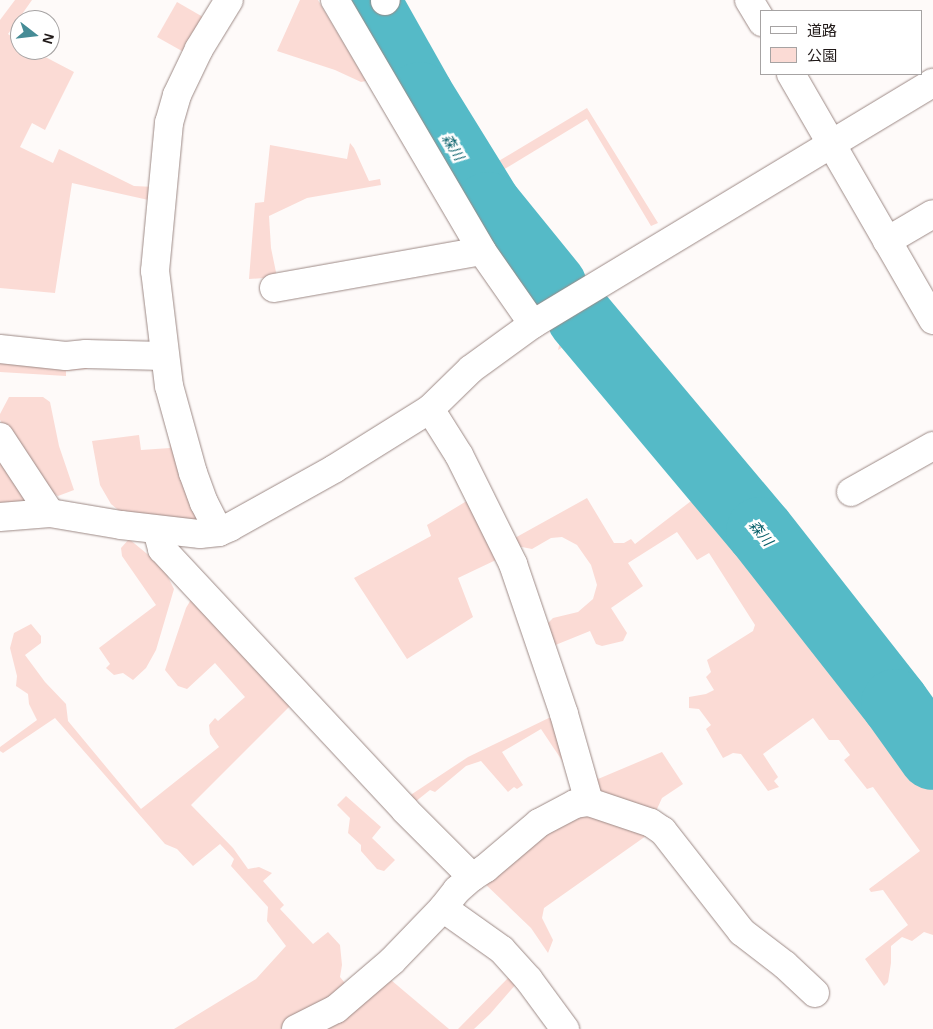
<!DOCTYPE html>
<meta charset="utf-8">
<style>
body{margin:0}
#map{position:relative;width:933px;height:1029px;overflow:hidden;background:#fefaf9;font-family:Arial,"Noto Sans JP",sans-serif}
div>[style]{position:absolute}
.green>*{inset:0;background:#fbdbd5}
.river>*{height:68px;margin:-34px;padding:0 34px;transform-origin:34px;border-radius:34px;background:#55bac7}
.roads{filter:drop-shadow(0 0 1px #9d8a86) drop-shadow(0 0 1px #9d8a86)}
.minor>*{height:28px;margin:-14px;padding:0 14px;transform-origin:14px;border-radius:14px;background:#fff}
span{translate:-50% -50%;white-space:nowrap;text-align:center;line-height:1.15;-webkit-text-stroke:5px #fff;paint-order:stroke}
.water-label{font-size:14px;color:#09616b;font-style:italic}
.legend{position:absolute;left:760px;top:10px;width:162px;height:65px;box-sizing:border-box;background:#fff;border:1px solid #a6a3a3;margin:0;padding:6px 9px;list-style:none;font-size:15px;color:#201918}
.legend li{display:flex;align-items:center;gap:10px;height:25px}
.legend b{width:25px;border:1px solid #a6a3a3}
.north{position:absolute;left:10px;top:10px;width:50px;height:50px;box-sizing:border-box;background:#fff;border:1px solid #a6a3a3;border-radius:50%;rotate:106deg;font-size:14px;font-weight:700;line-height:20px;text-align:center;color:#201918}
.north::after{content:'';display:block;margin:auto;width:18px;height:22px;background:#468c96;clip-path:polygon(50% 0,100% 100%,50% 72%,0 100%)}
</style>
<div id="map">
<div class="green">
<i style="clip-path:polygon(15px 0,32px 0,8px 34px,20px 42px,20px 50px,32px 50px,74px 72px,45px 130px,32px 123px,20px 147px,53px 163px,59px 149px,134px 186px,155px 187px,153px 201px,72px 183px,55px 293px,0 288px,0 20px)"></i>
<i style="clip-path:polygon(300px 0,318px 0,366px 81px,361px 82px,335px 70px,277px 51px)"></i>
<i style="clip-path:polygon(177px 2px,203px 17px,189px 55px,157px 37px)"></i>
<i style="clip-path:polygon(393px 18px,482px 171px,587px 108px,658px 223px,651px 226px,587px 119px,498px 173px,528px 227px,569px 276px,560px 282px,494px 203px,386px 22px)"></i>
<i style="clip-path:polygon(350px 143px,354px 148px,369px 181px,380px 179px,381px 185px,307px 198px,269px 216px,271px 248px,277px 277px,249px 279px,255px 203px,264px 202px,270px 145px,347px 159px)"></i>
<i style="clip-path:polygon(597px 315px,778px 530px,767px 535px,590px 318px)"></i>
<i style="clip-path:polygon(575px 322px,756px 541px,892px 713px,933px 770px,933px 935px,924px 932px,912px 941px,902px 937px,891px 946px,891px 963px,888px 982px,884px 986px,865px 959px,908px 925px,883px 890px,871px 892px,869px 889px,920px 851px,873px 787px,867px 789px,844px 760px,850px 755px,839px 740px,829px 740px,813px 718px,763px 754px,778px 777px,774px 781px,779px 787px,768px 791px,741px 754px,733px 753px,723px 758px,706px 729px,711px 725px,699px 709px,689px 708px,689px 697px,706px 694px,714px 690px,706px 677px,711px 672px,707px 660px,753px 631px,755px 625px,709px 553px,697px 560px,677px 532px,628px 563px,643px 586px,611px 608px,627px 633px,623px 641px,602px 646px,596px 644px,590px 631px,548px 648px,542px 629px,553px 618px,578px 612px,593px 599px,597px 585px,591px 565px,577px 545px,562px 537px,551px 538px,532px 549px,517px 546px,513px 539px,587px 498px,614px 543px,624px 543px,631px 539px,635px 544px,695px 498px,684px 481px,570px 343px,558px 350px,563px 329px)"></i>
<i style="clip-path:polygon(0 359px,91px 365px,87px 369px,66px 371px,66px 376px,0 372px)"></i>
<i style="clip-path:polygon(9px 397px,43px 397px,50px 402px,59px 446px,74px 490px,58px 496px,45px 489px,37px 477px,0 420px,0 414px)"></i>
<i style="clip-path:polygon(169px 427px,206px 526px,129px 519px,111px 504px,100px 485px,92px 441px,139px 435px,141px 450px,170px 448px)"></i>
<i style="clip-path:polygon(0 450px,29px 497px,24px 506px,0 508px)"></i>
<i style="clip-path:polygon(470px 499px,498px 559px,458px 578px,473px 617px,407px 659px,354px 578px,431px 536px,427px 525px)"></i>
<i style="clip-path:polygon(129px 539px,163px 567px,174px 589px,156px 650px,146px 668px,133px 680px,123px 673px,114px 675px,106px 668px,110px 664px,99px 648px,156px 605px,122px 556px,121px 548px)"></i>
<i style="clip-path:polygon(193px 596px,294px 702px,191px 805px,233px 848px,248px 869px,259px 867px,272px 873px,263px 881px,284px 905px,280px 909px,313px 944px,328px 932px,340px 945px,342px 965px,340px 977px,349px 988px,312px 1013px,280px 1029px,174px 1029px,256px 979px,286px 946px,267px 921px,268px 907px,231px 866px,234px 859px,220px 844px,193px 866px,177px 849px,165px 844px,55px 718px,3px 753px,0 751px,0 747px,37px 720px,29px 704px,28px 694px,16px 686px,17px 676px,10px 648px,14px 633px,31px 624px,41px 636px,41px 643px,25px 655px,45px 682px,66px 704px,68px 721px,141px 809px,219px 747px,210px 734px,209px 725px,215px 718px,218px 721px,245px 697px,215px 663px,187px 689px,178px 686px,165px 670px,186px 608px)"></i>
<i style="clip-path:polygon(839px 612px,846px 616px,933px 735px,933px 752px,833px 617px)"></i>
<i style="clip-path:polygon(557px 714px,567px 768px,541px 729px,502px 752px,523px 785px,517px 789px,514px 787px,508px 792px,481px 761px,466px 766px,435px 792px,430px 790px,410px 806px,403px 800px,468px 757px)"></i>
<i style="clip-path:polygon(578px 731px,598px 779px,662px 752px,683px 784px,662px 798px,657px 809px,646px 819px,595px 800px)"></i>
<i style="clip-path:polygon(346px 796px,381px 827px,372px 838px,395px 860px,384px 871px,377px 869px,361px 851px,361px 845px,348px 833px,350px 818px,337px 805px)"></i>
<i style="clip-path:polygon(576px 810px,653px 831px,544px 908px,542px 918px,553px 940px,548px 953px,531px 928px,482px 881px)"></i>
<i style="clip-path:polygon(385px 975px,449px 1029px,313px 1029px)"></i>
<i style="clip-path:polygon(509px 977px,517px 983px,490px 1014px,474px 1029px,458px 1029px)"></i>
</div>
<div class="river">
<i style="left:366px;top:0;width:110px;rotate:60.6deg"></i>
<i style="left:420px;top:96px;width:129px;rotate:58.3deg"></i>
<i style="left:488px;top:206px;width:103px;rotate:50.9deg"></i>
<i style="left:581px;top:318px;width:278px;rotate:50deg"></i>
<i style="left:760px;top:531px;width:219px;rotate:51.9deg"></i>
<i style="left:895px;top:703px;width:65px;rotate:54.4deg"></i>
</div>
<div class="roads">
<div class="minor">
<i style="left:335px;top:0;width:291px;rotate:59.6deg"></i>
<i style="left:482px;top:251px;width:89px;rotate:55.1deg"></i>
<i style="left:749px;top:0;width:26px;rotate:59deg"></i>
<i style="left:385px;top:1px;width:1px;rotate:-45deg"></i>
<i style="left:791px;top:74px;width:284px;rotate:60deg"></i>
<i style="left:887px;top:241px;width:53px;rotate:-30.4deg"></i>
<i style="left:274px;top:288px;width:211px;rotate:-10.1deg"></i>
<i style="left:0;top:349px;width:66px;rotate:6.1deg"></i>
<i style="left:66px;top:356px;width:20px;rotate:-6deg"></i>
<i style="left:86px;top:354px;width:77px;rotate:1.5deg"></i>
<i style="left:430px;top:409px;width:54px;rotate:57.8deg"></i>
<i style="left:459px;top:455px;width:122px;rotate:63.6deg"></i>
<i style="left:513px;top:564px;width:158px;rotate:71.2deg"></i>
<i style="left:564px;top:714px;width:91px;rotate:74.1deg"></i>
<i style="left:589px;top:802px;width:14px;rotate:172deg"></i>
<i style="left:575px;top:804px;width:41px;rotate:152.2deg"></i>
<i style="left:539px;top:823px;width:70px;rotate:139.7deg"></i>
<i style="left:486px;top:868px;width:17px;rotate:147deg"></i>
<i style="left:0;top:437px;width:91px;rotate:56.7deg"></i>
<i style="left:851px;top:492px;width:94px;rotate:-29.3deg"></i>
<i style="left:0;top:517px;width:50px;rotate:-4.6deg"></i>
<i style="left:50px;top:513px;width:72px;rotate:9.6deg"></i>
<i style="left:121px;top:525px;width:80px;rotate:6.5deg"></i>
<i style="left:200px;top:534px;width:19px;rotate:-6deg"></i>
<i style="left:219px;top:532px;width:12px;rotate:-24deg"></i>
<i style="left:230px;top:527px;width:119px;rotate:-29.1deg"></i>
<i style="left:334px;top:469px;width:113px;rotate:-32deg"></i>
<i style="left:430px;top:409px;width:57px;rotate:-44.3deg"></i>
<i style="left:471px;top:369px;width:77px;rotate:-36deg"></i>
<i style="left:533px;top:324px;width:467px;rotate:-31.1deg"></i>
<i style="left:157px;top:530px;width:20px;rotate:75deg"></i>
<i style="left:162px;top:549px;width:357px;rotate:47deg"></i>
<i style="left:405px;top:810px;width:95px;rotate:45deg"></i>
<i style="left:472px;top:877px;width:20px;rotate:139deg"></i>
<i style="left:457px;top:890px;width:23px;rotate:128deg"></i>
<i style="left:443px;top:908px;width:72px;rotate:35.4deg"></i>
<i style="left:502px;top:950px;width:40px;rotate:48deg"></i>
<i style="left:529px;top:980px;width:61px;rotate:53.7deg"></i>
<i style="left:219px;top:532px;width:33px;rotate:-117deg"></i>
<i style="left:204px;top:503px;width:32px;rotate:-110deg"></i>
<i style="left:193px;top:473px;width:90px;rotate:-105.4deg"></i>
<i style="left:169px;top:386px;width:116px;rotate:-96.9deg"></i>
<i style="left:155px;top:271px;width:149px;rotate:-84.6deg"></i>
<i style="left:169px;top:123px;width:29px;rotate:-74deg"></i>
<i style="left:177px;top:95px;width:51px;rotate:-64.4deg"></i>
<i style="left:199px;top:49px;width:57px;rotate:-58.5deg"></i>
<i style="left:589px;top:802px;width:65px;rotate:18.7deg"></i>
<i style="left:651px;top:823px;width:14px;rotate:34deg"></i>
<i style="left:663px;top:831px;width:128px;rotate:52deg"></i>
<i style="left:742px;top:932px;width:54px;rotate:37.5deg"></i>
<i style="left:785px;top:965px;width:41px;rotate:43deg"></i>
<i style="left:296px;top:1029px;width:45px;rotate:-26.6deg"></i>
<i style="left:336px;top:1009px;width:74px;rotate:-40.6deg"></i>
<i style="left:392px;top:961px;width:74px;rotate:-46.1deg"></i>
</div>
</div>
<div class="water-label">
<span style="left:453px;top:147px;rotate:59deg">森川</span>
<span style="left:761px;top:533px;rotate:51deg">森川</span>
</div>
<ul class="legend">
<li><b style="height:6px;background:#fff"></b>道路</li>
<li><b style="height:14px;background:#fbdbd5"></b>公園</li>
</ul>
<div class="north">N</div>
</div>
